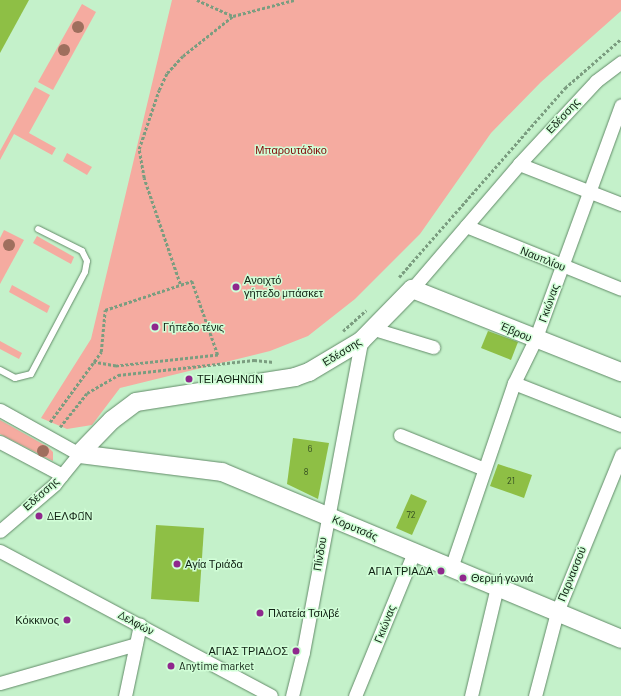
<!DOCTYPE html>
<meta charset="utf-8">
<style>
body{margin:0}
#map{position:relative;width:621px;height:696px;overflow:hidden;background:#c4f1ca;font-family:Barlow,sans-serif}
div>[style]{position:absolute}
.green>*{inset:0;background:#f5aba0}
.building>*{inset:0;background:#8ebf45}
.path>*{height:2.5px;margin-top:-1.25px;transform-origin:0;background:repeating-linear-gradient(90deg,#7b9d80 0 3px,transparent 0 5px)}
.roads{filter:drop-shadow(0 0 1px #628b68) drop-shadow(0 0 1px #628b68)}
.lane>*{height:6px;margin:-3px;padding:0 3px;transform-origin:3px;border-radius:3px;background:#fff}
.street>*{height:13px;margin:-6.5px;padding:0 6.5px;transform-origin:6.5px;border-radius:6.5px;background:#fff}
.secondary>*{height:18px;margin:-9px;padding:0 9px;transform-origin:9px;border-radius:9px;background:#fff}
.trees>*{width:12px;height:12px;margin:-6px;border-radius:50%;background:#9f6f5e}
.dots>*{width:11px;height:11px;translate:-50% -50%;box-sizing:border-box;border:2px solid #d1fed7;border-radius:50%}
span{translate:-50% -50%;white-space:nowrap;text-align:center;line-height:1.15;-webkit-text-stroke:3px #d1fed7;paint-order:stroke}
.number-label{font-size:9px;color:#2f481f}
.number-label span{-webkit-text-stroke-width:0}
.street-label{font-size:11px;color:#0f2012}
.park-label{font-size:11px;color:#810505}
.poi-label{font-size:11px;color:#0f2012}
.left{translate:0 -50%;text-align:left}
.right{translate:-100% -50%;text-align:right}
</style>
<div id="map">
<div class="green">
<i style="clip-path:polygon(172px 0,621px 0,621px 11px,541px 82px,491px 133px,420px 234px,355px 299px,308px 336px,270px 351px,120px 388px,92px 425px,67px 429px,41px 418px,91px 339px)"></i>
<i style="clip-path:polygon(82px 4px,96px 12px,53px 90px,38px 82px)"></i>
<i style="clip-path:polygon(35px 87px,50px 95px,29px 133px,56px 148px,52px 155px,14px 134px,0 160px,0 151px)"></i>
<i style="clip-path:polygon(67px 153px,92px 167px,87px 175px,63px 161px)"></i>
<i style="clip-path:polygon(4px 230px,24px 240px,0 284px,0 238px)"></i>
<i style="clip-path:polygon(37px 236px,74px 257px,71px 264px,33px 243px)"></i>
<i style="clip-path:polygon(12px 285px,50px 306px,47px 313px,9px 292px)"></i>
<i style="clip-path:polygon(0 341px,22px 353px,19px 359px,0 349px)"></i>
<i style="clip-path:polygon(0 420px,48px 447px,53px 452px,53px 461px,0 434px)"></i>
</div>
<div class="building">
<i style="clip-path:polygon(0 0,29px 0,0 53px)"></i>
<i style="clip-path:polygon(488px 331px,518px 342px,511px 360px,481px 348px)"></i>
<i style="clip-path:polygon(293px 438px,329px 443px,318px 499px,287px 484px)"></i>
<i style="clip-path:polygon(498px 464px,532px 475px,524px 498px,490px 486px)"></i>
<i style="clip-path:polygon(411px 494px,427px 501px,412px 535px,396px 528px)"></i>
<i style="clip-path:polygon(156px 525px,204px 528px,199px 602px,151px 599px)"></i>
</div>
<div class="path">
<i style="left:197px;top:0;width:39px;rotate:24deg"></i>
<i style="left:399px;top:277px;width:252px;rotate:-48.7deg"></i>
<i style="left:565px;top:88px;width:74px;rotate:-41.2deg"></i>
<i style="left:180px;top:284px;width:112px;rotate:-108.8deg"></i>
<i style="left:144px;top:178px;width:29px;rotate:-100deg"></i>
<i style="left:139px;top:149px;width:62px;rotate:-71.3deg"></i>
<i style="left:159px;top:90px;width:19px;rotate:-65deg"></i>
<i style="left:167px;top:73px;width:23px;rotate:-47deg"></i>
<i style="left:183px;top:56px;width:64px;rotate:-38.7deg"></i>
<i style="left:233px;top:16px;width:63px;rotate:-14.7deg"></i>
<i style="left:343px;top:331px;width:31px;rotate:-42deg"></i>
<i style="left:50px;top:422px;width:87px;rotate:-53.9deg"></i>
<i style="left:101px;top:352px;width:42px;rotate:-84.6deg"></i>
<i style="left:105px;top:310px;width:92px;rotate:-18.4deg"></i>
<i style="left:192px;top:281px;width:78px;rotate:70.6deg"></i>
<i style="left:218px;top:355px;width:103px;rotate:173.8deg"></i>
<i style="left:116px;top:366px;width:23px;rotate:-170deg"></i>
<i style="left:60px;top:427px;width:43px;rotate:-51.5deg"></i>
<i style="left:87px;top:393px;width:36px;rotate:-30deg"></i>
<i style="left:118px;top:375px;width:137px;rotate:-6.3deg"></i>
<i style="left:254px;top:360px;width:20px;rotate:6deg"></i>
</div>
<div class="roads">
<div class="lane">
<i style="left:0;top:370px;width:17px;rotate:28deg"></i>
<i style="left:15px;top:378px;width:16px;rotate:-14deg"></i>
<i style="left:31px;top:374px;width:115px;rotate:-62.1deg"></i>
<i style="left:85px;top:272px;width:11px;rotate:-80deg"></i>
<i style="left:87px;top:261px;width:11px;rotate:-117deg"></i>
<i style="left:82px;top:251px;width:49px;rotate:-153.4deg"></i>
</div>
<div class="street">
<i style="left:519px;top:164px;width:110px;rotate:21.4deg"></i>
<i style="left:466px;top:226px;width:167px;rotate:22.1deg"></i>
<i style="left:412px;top:289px;width:165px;rotate:-49.4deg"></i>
<i style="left:519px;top:164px;width:113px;rotate:-47.1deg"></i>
<i style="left:596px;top:81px;width:31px;rotate:-37deg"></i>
<i style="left:374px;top:329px;width:62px;rotate:17deg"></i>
<i style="left:514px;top:383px;width:115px;rotate:21.4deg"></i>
<i style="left:0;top:410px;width:90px;rotate:29.1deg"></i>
<i style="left:79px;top:454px;width:38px;rotate:129deg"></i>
<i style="left:55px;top:484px;width:72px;rotate:139.5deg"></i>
<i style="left:400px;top:435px;width:91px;rotate:22deg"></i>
<i style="left:0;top:442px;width:70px;rotate:28deg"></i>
<i style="left:0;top:551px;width:307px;rotate:28.1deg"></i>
<i style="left:451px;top:568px;width:195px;rotate:-71.2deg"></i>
<i style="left:514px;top:383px;width:48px;rotate:-64deg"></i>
<i style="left:535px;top:340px;width:250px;rotate:-69.9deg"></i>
<i style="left:0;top:683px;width:141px;rotate:-16deg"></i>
<i style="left:125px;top:696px;width:73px;rotate:-78.1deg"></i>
<i style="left:292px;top:696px;width:45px;rotate:-76deg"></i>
<i style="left:303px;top:652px;width:316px;rotate:-79.4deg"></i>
<i style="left:355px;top:696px;width:156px;rotate:-67.7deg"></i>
<i style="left:471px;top:696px;width:112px;rotate:-76.6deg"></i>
<i style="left:535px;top:696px;width:87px;rotate:-75.3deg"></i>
<i style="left:557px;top:612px;width:170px;rotate:-67.8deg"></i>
</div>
<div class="secondary">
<i style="left:79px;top:454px;width:47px;rotate:-45.9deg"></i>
<i style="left:112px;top:420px;width:30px;rotate:-37deg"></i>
<i style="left:136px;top:402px;width:161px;rotate:-8.9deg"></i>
<i style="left:295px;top:377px;width:15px;rotate:-20deg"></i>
<i style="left:309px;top:372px;width:61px;rotate:-30.8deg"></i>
<i style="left:361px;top:341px;width:73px;rotate:-45.6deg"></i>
<i style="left:412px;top:289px;width:225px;rotate:21.7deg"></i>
<i style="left:79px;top:454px;width:144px;rotate:7.2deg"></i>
<i style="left:222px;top:472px;width:433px;rotate:22.7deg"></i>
</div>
</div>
<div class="trees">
<i style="left:78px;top:27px"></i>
<i style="left:64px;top:50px"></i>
<i style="left:9px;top:245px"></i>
<i style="left:43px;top:451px"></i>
</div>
<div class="dots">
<i style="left:236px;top:287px;background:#8f288d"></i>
<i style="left:155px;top:327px;background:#8f288d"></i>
<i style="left:189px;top:379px;background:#8f288d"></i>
<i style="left:39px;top:516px;background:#8f288d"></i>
<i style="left:177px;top:564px;background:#8f288d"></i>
<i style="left:441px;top:571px;background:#8f288d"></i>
<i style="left:463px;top:578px;background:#8f288d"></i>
<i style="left:260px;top:613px;background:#8f288d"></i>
<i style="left:67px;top:620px;background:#8f288d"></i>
<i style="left:296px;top:651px;background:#8f288d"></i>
<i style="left:171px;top:666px;background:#8f288d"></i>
</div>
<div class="number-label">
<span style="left:310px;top:449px">6</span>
<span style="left:306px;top:472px">8</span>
<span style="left:511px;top:481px">21</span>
<span style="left:411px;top:515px">72</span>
</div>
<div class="street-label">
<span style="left:563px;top:116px;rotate:-47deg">Εδέσσης</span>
<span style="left:543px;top:259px;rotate:22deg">Ναυπλίου</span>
<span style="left:549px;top:303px;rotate:-70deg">Γκιώνας</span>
<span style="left:516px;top:332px;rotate:23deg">Έβρου</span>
<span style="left:342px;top:352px;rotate:-32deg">Εδέσσης</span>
<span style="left:41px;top:494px;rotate:-42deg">Εδέσσης</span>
<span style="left:355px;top:528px;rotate:23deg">Κορυτσάς</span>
<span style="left:320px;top:554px;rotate:-80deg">Πίνδου</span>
<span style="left:572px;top:574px;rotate:-68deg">Παρνασσού</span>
<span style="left:136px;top:623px;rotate:28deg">Δελφών</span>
<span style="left:385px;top:624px;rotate:-68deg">Γκιώνας</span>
</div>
<div class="park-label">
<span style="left:291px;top:150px">Μπαρουτάδικο</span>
</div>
<div class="poi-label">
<span class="left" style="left:244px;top:287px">Ανοιχτό<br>γήπεδο μπάσκετ</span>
<span class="left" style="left:163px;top:327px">Γήπεδο τένις</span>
<span class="left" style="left:197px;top:379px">ΤΕΙ ΑΘΗΝΏΝ</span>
<span class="left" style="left:47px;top:516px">ΔΕΛΦΏΝ</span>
<span class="left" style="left:185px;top:564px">Αγία Τριάδα</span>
<span class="right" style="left:433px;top:571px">ΑΓΙΑ ΤΡΙΑΔΑ</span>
<span class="left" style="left:471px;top:578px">Θερμή γωνιά</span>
<span class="left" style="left:268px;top:613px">Πλατεία Τσιλβέ</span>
<span class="right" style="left:59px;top:620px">Κόκκινος</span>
<span class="right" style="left:288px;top:651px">ΑΓΙΑΣ ΤΡΙΑΔΟΣ</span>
<span class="left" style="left:179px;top:666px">Anytime market</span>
</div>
</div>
